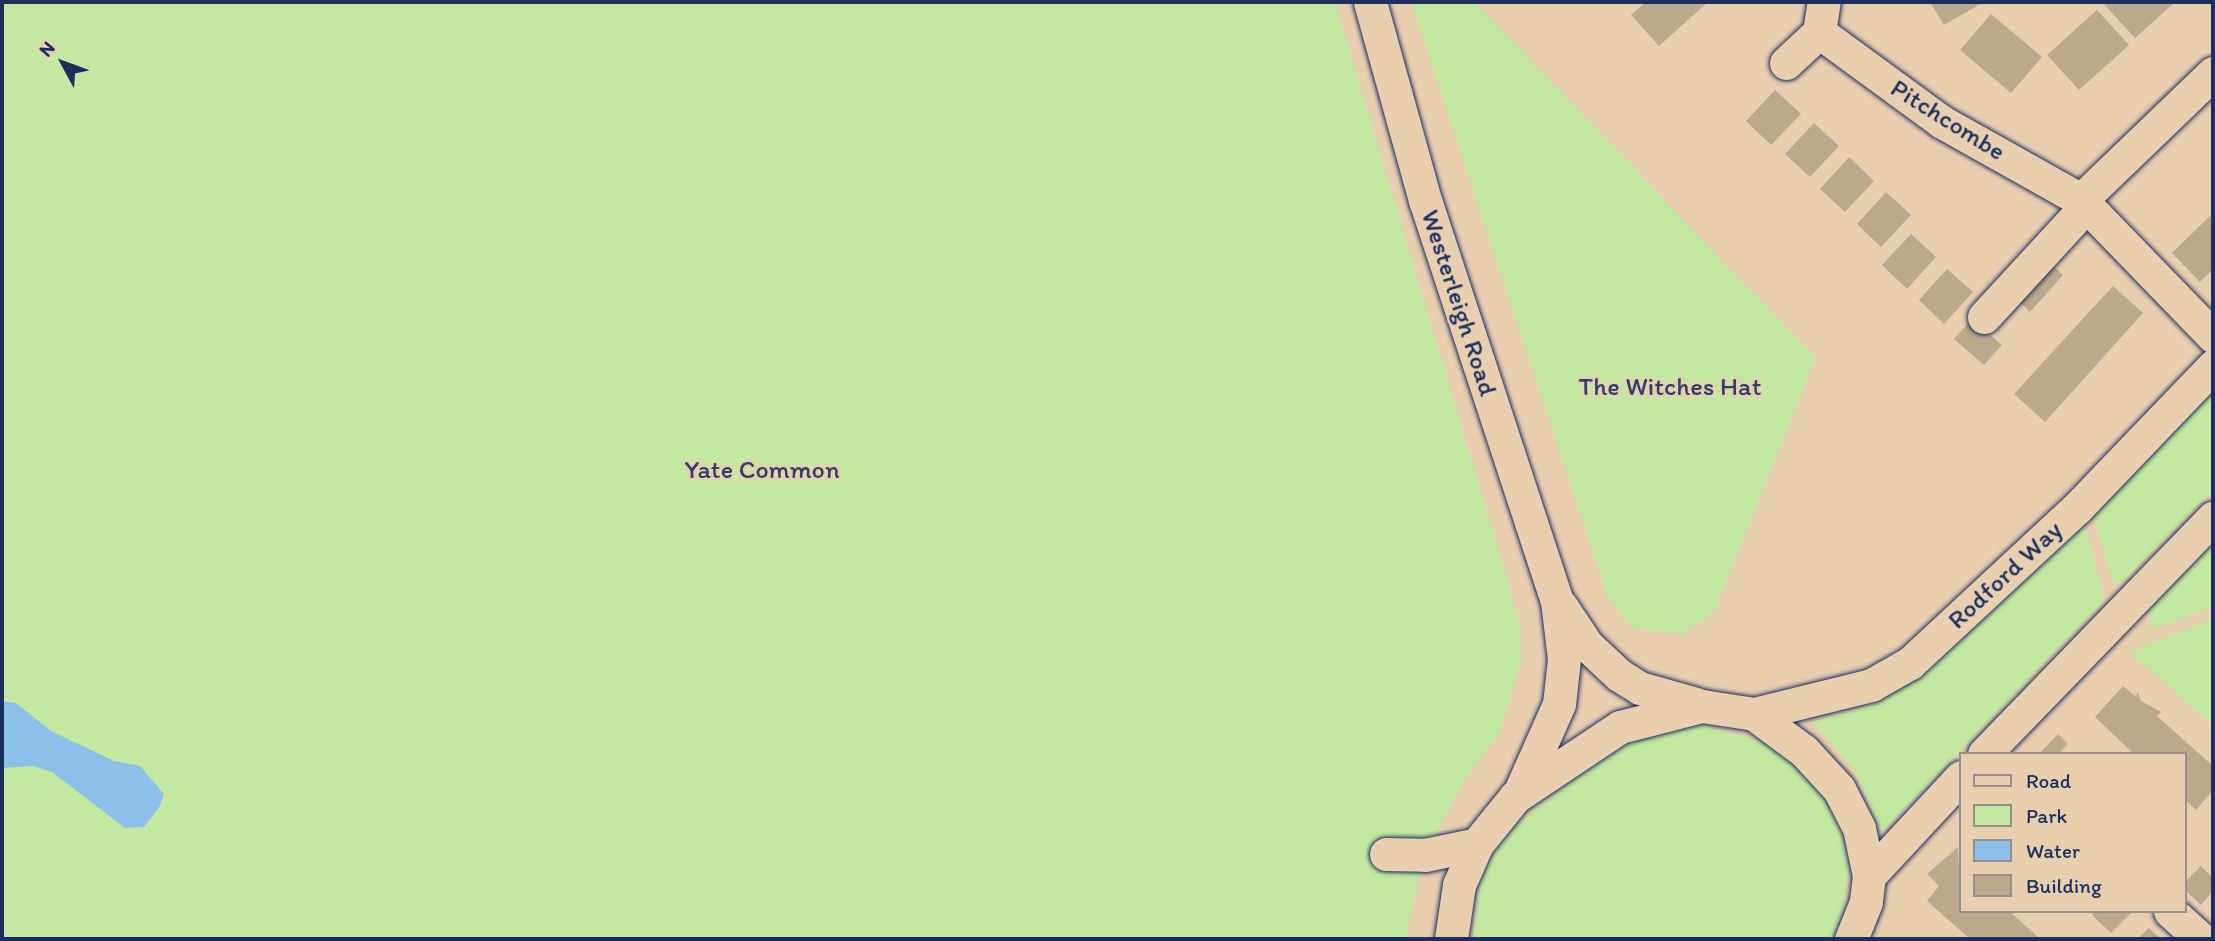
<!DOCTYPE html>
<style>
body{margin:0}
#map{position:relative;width:2215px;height:941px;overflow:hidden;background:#e8cfb0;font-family:Itim,sans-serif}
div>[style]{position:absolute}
.green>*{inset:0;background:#c5e8a1}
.water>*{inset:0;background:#8bc0e8}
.building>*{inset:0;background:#bba98c}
.roads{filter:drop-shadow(0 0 2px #1b2f5e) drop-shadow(0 0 2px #1b2f5e)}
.minor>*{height:33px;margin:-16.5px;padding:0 16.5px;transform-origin:16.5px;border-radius:16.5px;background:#e8cfb0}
span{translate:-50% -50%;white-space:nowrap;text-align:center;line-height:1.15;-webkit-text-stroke:5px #e8cfb0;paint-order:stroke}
.street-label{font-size:26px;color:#1b2f5e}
.park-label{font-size:26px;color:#2c4265}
.frame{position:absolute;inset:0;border:4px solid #1b2f5e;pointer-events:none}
.legend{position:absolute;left:1959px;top:752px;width:228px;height:161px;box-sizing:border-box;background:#e8cfb0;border:2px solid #968f8f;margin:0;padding:9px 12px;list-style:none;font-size:21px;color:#1b2f5e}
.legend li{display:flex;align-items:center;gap:14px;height:35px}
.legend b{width:35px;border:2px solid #968f8f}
.north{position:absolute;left:28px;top:28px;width:70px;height:70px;-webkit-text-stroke:5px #e8cfb0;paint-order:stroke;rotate:311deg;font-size:19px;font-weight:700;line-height:28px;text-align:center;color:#1b2f5e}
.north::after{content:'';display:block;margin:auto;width:24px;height:32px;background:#1b2f5e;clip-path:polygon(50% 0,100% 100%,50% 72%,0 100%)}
</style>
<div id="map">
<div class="green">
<i style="clip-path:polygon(2px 2px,1335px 2px,1519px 618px,1522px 658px,1500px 732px,1466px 777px,1425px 855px,1405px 939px,2px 939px)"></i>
<i style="clip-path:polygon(1411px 2px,1475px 2px,1816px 358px,1715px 610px,1683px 635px,1632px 628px,1608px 598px)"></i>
<i style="clip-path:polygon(2213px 380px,2213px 490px,2119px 585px,2112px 580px,2091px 508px)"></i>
<i style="clip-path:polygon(2076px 524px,2086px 529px,2105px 600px,1882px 832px,1855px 771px,1812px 721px,1875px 704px,1910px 682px)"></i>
<i style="clip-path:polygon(2213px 534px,2213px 607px,2152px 630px,2150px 608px,2158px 592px)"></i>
<i style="clip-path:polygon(2213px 618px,2213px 725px,2129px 652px)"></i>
<i style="clip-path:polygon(1699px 724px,1768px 742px,1808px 773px,1835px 812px,1849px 866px,1843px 912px,1832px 939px,1472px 939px,1481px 874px,1502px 837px,1520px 818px,1630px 741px,1671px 726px)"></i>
</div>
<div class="water">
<i style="clip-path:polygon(2px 701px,16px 703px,51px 731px,114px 761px,140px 766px,164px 794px,160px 806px,144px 827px,125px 828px,52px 772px,33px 766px,2px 768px)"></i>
</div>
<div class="building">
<i style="clip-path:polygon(1646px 2px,1708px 2px,1659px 46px,1631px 15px)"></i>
<i style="clip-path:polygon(1930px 2px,1984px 2px,1944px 25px)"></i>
<i style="clip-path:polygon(2102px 2px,2175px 2px,2135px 38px)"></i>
<i style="clip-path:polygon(2097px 10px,2129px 45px,2079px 90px,2047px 55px)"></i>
<i style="clip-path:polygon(1991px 14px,2042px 57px,2011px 93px,1960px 50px)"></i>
<i style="clip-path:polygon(1775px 90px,1801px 114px,1771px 145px,1746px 121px)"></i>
<i style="clip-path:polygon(1814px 123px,1839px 146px,1810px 177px,1785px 154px)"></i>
<i style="clip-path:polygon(1849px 157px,1874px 181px,1845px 212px,1820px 189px)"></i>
<i style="clip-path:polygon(1886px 192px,1911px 215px,1881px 247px,1857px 224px)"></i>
<i style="clip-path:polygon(2213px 213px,2213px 269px,2200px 282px,2172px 253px)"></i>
<i style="clip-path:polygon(1911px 234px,1936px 257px,1907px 289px,1882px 265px)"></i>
<i style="clip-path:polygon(2047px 260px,2063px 275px,2030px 312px,2011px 294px)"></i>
<i style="clip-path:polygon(1947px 269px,1973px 292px,1944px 324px,1919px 300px)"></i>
<i style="clip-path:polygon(2113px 286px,2143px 313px,2045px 422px,2014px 394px)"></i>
<i style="clip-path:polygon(1972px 319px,2002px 345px,1984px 365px,1954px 339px)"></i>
<i style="clip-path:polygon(2123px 686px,2135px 696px,2138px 692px,2141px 701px,2161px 712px,2157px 716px,2213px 766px,2213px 790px,2196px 810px,2185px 800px,2185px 754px,2134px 754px,2095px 717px)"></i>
<i style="clip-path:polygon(2058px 734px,2068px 744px,2058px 754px,2039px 754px)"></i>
<i style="clip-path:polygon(1958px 847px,1961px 911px,2009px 911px,2040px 939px,1970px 939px,1927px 901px,1939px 886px,1927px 874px)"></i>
<i style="clip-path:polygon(2201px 866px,2213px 878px,2213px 891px,2201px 905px,2185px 890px,2185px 882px)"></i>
<i style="clip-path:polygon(2095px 911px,2128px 911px,2131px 913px,2111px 933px,2092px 915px)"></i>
<i style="clip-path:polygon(2149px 928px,2159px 937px,2137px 939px)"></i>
</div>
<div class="roads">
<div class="minor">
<i style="left:1370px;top:2px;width:205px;rotate:74.5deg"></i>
<i style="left:1425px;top:200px;width:422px;rotate:71.8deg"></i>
<i style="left:1557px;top:601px;width:58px;rotate:83.1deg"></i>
<i style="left:1564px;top:659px;width:45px;rotate:96.3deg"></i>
<i style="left:1559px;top:704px;width:98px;rotate:114deg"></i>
<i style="left:1819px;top:32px;width:152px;rotate:36.2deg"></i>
<i style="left:1942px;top:122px;width:159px;rotate:29.3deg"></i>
<i style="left:2081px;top:200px;width:190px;rotate:45.9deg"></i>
<i style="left:1786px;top:63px;width:45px;rotate:-43.2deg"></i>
<i style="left:1819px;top:32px;width:30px;rotate:-81deg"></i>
<i style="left:2081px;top:200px;width:183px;rotate:-43.9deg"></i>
<i style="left:1984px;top:317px;width:152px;rotate:-47.4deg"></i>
<i style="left:1561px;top:606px;width:47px;rotate:56.3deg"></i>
<i style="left:1587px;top:645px;width:44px;rotate:43.2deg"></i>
<i style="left:1619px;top:675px;width:25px;rotate:32deg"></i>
<i style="left:1640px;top:688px;width:58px;rotate:15.9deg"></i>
<i style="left:1754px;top:714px;width:121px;rotate:-13.9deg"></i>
<i style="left:1871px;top:685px;width:45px;rotate:-29.4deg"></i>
<i style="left:1910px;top:663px;width:228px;rotate:-42.9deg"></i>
<i style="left:2077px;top:508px;width:197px;rotate:-46.2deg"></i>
<i style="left:1984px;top:754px;width:329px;rotate:-45.9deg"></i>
<i style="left:1386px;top:854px;width:39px;rotate:1deg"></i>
<i style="left:1425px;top:855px;width:53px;rotate:-11.9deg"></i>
<i style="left:1869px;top:876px;width:135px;rotate:-47.1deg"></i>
<i style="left:2170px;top:911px;width:42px;rotate:42.1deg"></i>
<i style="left:1451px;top:939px;width:55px;rotate:-81.6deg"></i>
<i style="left:1459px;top:885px;width:45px;rotate:-66.3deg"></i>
<i style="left:1477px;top:844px;width:60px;rotate:-51deg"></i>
<i style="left:1515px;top:797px;width:126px;rotate:-33.7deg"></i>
<i style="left:1620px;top:727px;width:85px;rotate:-14.4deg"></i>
<i style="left:1702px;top:706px;width:53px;rotate:8.7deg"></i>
<i style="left:1754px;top:714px;width:62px;rotate:36.5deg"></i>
<i style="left:1804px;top:751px;width:52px;rotate:47.4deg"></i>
<i style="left:1839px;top:789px;width:44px;rotate:62.9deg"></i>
<i style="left:1859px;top:828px;width:49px;rotate:78.2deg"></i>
<i style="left:1869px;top:876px;width:26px;rotate:97deg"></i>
<i style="left:1866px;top:902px;width:40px;rotate:112deg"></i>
</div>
</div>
<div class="street-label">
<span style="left:1948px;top:120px;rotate:32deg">Pitchcombe</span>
<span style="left:1459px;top:303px;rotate:72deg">Westerleigh Road</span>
<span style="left:2005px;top:575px;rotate:-43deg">Rodford Way</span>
</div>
<div class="park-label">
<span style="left:1670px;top:387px">The Witches Hat</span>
<span style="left:762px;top:470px">Yate Common</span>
</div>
<div class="frame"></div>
<ul class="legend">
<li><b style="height:9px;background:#e8cfb0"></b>Road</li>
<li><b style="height:19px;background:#c5e8a1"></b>Park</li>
<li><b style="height:19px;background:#8bc0e8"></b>Water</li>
<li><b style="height:19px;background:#bba98c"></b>Building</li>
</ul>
<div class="north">N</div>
</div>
